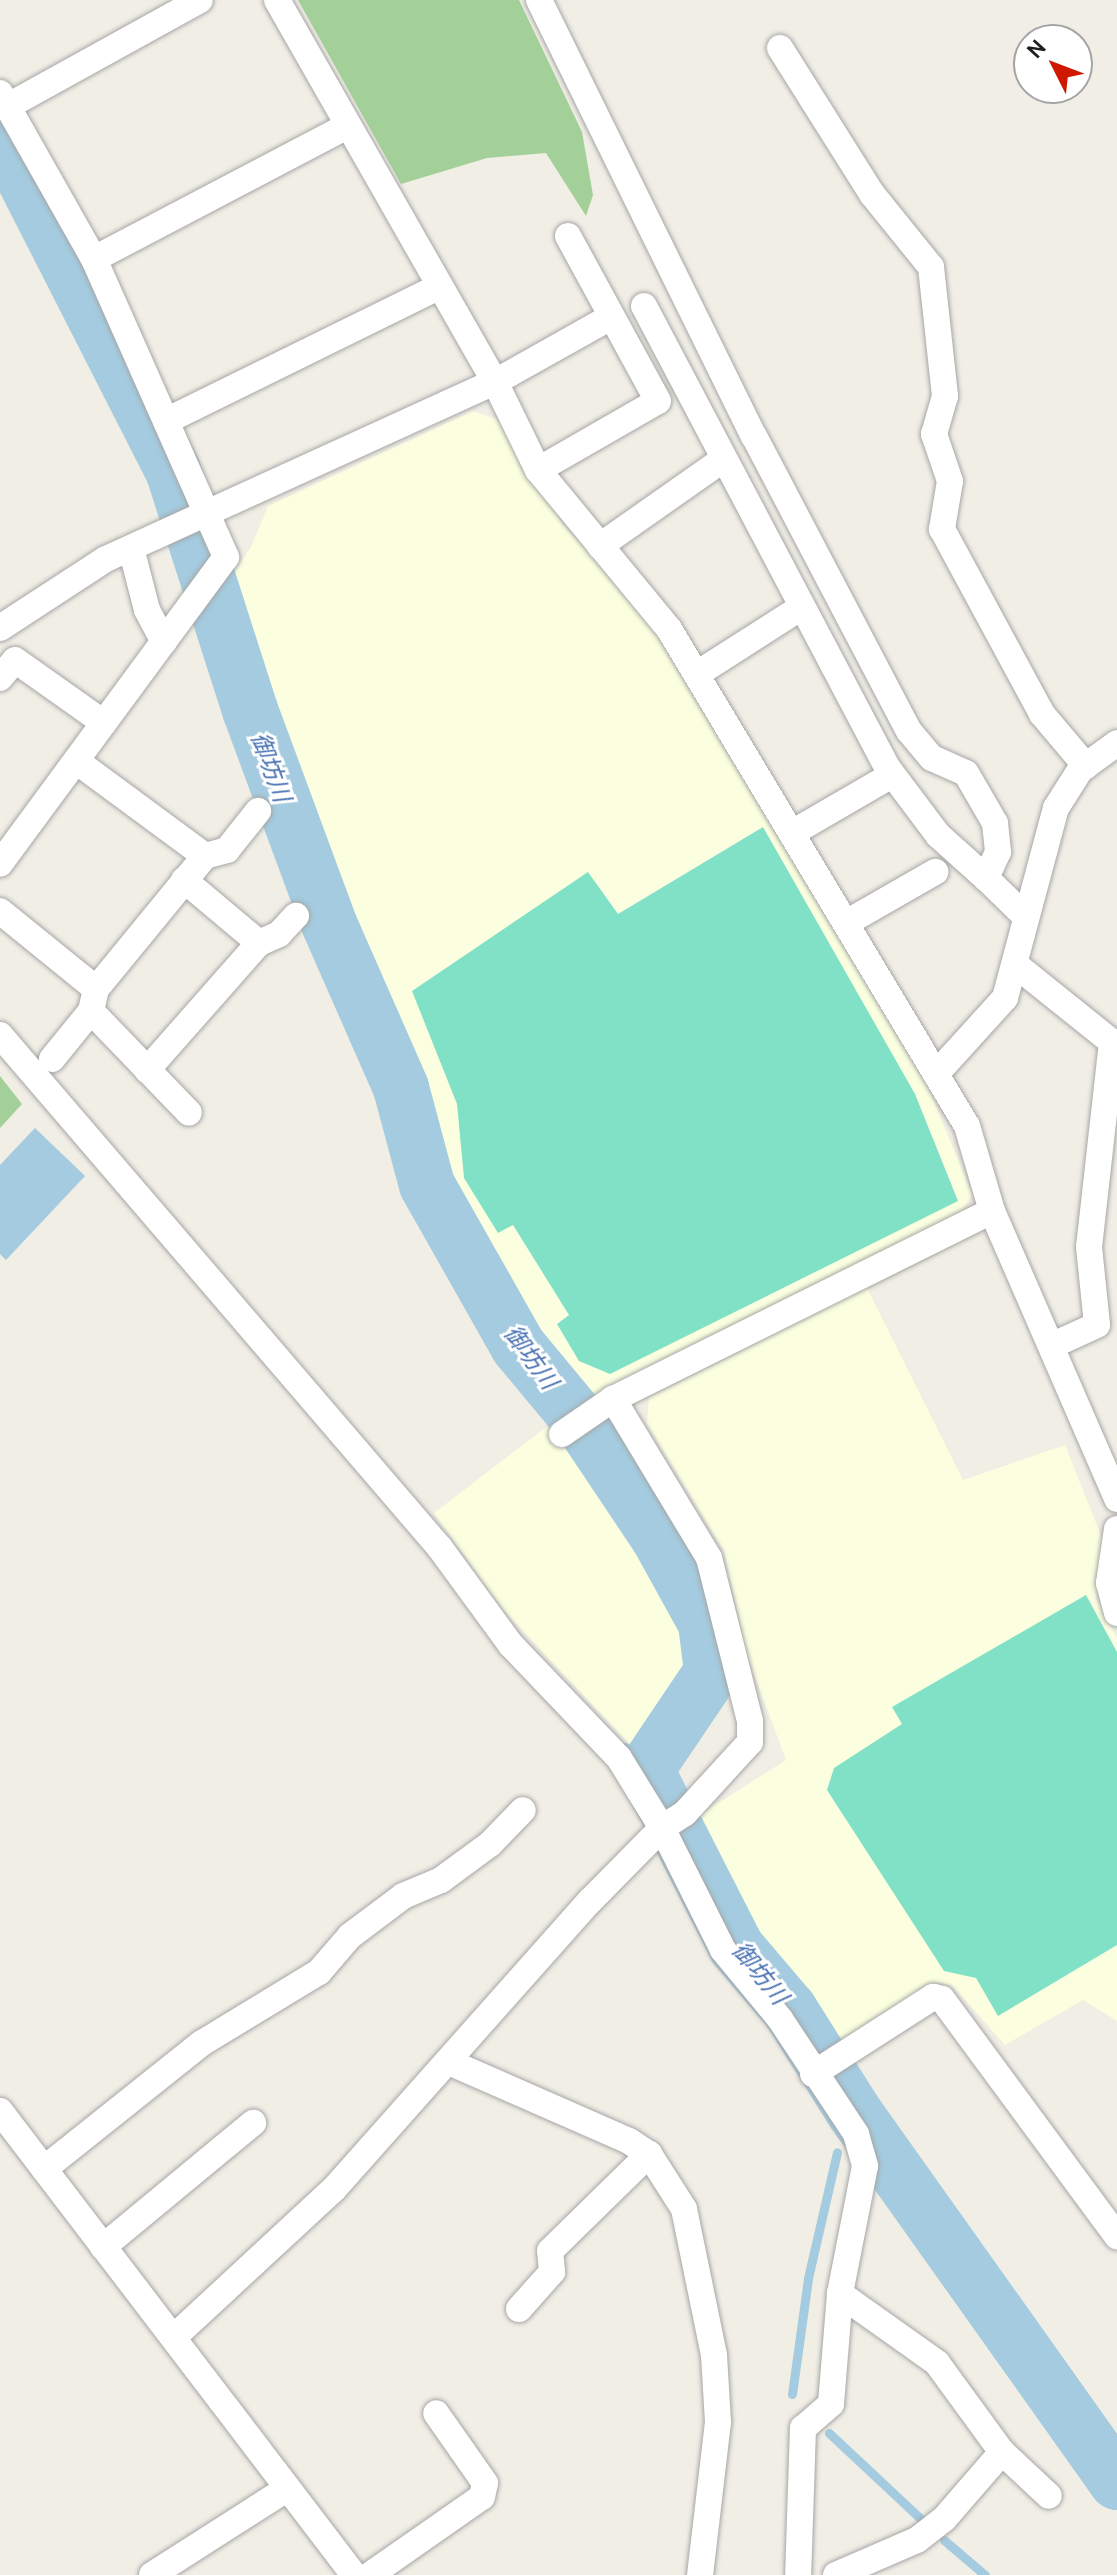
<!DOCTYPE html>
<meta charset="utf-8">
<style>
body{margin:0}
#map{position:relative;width:1117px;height:2575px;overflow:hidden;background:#f0eee5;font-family:Cabin,"Noto Sans JP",sans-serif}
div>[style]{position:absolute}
.education>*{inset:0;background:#fbffdf}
.forest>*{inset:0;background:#a3d099}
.pitch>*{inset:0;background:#81e1c7}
.water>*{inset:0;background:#a4cbdf}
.stream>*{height:9px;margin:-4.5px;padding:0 4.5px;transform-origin:4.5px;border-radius:4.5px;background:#a4cbdf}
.river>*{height:56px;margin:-28px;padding:0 28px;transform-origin:28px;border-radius:28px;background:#a4cbdf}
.roads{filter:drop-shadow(0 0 2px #a6a6a6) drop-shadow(0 0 2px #a6a6a6)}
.street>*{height:26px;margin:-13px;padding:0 13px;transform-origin:13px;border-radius:13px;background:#fff}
span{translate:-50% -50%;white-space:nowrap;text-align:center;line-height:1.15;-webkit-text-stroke:6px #fff;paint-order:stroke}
.water-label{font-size:24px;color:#4871b2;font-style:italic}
.north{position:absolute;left:1013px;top:24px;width:80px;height:80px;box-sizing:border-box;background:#fff;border:2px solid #a5a5a5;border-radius:50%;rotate:312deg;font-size:22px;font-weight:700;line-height:32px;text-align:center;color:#1f1f1f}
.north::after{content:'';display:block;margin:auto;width:28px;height:36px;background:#ce1800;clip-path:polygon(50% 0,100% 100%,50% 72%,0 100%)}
</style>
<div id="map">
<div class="education">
<i style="clip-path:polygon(473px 411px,497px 419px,563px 525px,641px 609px,693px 688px,927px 1085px,972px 1194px,962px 1211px,593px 1395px,540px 1345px,477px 1254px,435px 1171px,414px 1079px,254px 678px,228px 581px,251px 547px,268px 506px)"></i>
<i style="clip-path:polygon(867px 1288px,963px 1480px,1065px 1445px,1102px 1538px,1096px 1599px,1117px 1638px,1117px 2021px,1083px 2000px,1005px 2045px,952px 1985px,934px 1982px,830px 2052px,787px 1989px,732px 1925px,687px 1823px,786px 1760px,747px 1655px,724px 1550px,647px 1423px,649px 1397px)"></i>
<i style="clip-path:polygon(562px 1415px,631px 1504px,693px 1615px,706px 1661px,672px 1721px,639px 1754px,505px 1612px,434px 1513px)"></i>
</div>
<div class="forest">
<i style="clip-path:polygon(298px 0,519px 0,582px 132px,593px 195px,586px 216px,546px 153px,487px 158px,401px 184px)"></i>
<i style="clip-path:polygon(0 1076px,22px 1104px,0 1128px)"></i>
</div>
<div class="pitch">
<i style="clip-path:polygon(763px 827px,915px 1094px,958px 1201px,610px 1374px,579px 1361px,557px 1324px,569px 1315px,513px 1225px,498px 1233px,464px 1178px,457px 1104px,412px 991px,588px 872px,618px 914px)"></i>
<i style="clip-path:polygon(1086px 1595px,1117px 1652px,1117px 1945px,998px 2016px,976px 1978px,944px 1971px,827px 1790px,834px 1768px,902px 1724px,892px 1707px)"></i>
</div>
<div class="water">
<i style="clip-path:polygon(35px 1128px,85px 1176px,6px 1260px,0 1254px,0 1165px)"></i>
</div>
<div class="stream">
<i style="left:625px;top:1747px;width:31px;rotate:48deg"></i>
<i style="left:792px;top:2394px;width:117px;rotate:-82.1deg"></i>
<i style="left:808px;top:2278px;width:129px;rotate:-77deg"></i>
<i style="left:829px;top:2433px;width:127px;rotate:43.1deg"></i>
<i style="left:944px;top:2540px;width:54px;rotate:40.5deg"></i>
</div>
<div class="river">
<i style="left:0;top:131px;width:381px;rotate:63deg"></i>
<i style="left:173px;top:470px;width:252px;rotate:72.2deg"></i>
<i style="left:250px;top:710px;width:230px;rotate:69.7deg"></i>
<i style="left:330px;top:926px;width:177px;rotate:66.3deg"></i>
<i style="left:401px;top:1088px;width:100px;rotate:75deg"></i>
<i style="left:427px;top:1185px;width:185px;rotate:60.5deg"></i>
<i style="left:518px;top:1346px;width:100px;rotate:50.3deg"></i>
<i style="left:582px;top:1423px;width:138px;rotate:56.2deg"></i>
<i style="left:659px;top:1538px;width:97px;rotate:61.1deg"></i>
<i style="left:706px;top:1623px;width:49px;rotate:83deg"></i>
<i style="left:712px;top:1672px;width:118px;rotate:124deg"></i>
<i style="left:646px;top:1770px;width:199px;rotate:63deg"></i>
<i style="left:736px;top:1947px;width:82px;rotate:49.5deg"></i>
<i style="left:789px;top:2009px;width:122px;rotate:57.7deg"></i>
<i style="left:854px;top:2112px;width:454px;rotate:54.6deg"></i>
</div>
<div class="roads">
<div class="street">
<i style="left:277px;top:0;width:440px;rotate:60.3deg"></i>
<i style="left:495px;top:382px;width:98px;rotate:64deg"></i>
<i style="left:538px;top:470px;width:206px;rotate:50.5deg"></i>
<i style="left:669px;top:629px;width:579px;rotate:59.05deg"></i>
<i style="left:967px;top:1126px;width:89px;rotate:73.6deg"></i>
<i style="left:992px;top:1211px;width:314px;rotate:66.5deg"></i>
<i style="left:539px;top:0;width:486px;rotate:63.8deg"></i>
<i style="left:754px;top:436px;width:333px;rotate:62.3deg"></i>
<i style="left:909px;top:731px;width:35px;rotate:50deg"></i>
<i style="left:932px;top:758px;width:37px;rotate:24deg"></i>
<i style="left:966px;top:773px;width:58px;rotate:59.9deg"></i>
<i style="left:995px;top:823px;width:29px;rotate:84deg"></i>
<i style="left:998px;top:852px;width:29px;rotate:115deg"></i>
<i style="left:986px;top:878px;width:54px;rotate:44.3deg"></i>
<i style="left:780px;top:48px;width:173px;rotate:57.8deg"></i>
<i style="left:872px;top:194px;width:94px;rotate:51.1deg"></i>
<i style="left:931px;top:267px;width:130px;rotate:83.8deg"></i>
<i style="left:945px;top:396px;width:40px;rotate:106deg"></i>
<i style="left:934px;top:434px;width:50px;rotate:71.2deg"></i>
<i style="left:950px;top:481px;width:49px;rotate:99.5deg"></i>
<i style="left:942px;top:529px;width:210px;rotate:61.6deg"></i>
<i style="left:1042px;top:714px;width:68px;rotate:49.8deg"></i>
<i style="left:0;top:93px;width:191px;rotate:60.5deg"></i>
<i style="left:94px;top:259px;width:326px;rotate:66.1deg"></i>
<i style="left:226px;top:557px;width:381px;rotate:126.4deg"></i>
<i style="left:8px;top:106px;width:219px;rotate:-28.9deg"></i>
<i style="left:94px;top:259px;width:286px;rotate:-27.7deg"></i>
<i style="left:644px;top:306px;width:521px;rotate:62.21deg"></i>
<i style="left:887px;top:767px;width:85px;rotate:53.1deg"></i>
<i style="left:938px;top:835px;width:64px;rotate:41.9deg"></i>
<i style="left:168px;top:420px;width:301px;rotate:-26.2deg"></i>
<i style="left:538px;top:470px;width:138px;rotate:-29.9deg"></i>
<i style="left:658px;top:401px;width:188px;rotate:-118.6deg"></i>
<i style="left:600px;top:546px;width:151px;rotate:-35.1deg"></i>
<i style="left:131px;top:548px;width:64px;rotate:75.5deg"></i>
<i style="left:147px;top:610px;width:36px;rotate:62deg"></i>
<i style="left:0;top:628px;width:126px;rotate:-33.1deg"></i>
<i style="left:106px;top:559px;width:427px;rotate:-24.5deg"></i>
<i style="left:495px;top:382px;width:133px;rotate:-29.3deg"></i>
<i style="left:697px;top:674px;width:112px;rotate:-32.6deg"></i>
<i style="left:0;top:678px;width:23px;rotate:-50deg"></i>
<i style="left:15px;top:660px;width:109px;rotate:35.3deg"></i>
<i style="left:792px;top:833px;width:102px;rotate:-30.1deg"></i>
<i style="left:205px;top:856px;width:23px;rotate:-15deg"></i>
<i style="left:227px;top:850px;width:50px;rotate:-51.5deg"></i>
<i style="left:184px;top:880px;width:98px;rotate:40deg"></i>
<i style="left:0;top:911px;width:124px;rotate:39.1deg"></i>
<i style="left:96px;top:989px;width:172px;rotate:-50.7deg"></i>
<i style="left:205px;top:856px;width:160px;rotate:-143.6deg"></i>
<i style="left:846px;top:923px;width:103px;rotate:-29.8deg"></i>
<i style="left:1017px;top:966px;width:122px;rotate:38.7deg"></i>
<i style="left:1112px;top:1042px;width:206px;rotate:96.4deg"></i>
<i style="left:1089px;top:1247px;width:78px;rotate:84.1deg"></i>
<i style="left:1097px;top:1325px;width:48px;rotate:155.6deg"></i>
<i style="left:96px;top:989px;width:23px;rotate:103deg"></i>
<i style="left:91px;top:1011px;width:141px;rotate:46.1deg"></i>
<i style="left:0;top:1035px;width:676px;rotate:49.38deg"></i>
<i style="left:440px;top:1548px;width:120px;rotate:53.8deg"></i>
<i style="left:511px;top:1645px;width:156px;rotate:46.3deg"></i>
<i style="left:619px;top:1758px;width:82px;rotate:58.4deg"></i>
<i style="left:662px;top:1828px;width:136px;rotate:63.4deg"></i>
<i style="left:723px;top:1950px;width:89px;rotate:50.4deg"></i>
<i style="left:780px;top:2019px;width:138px;rotate:56.5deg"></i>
<i style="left:856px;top:2134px;width:33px;rotate:74deg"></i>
<i style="left:865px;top:2166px;width:130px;rotate:101.1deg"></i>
<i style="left:840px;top:2294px;width:110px;rotate:94.7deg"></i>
<i style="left:831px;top:2404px;width:37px;rotate:139deg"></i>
<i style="left:803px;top:2428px;width:147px;rotate:91.9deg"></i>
<i style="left:52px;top:1059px;width:62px;rotate:-50.9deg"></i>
<i style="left:147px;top:1070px;width:169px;rotate:-48.6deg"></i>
<i style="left:259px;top:943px;width:22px;rotate:-24deg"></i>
<i style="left:279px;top:934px;width:25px;rotate:-47deg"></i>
<i style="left:936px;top:1074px;width:103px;rotate:-47.8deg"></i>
<i style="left:1005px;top:998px;width:197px;rotate:-75deg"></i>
<i style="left:1056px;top:808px;width:45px;rotate:-57.7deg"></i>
<i style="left:1080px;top:770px;width:46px;rotate:-36.1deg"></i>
<i style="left:562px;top:1434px;width:62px;rotate:-34.5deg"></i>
<i style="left:1117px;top:1529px;width:55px;rotate:98.4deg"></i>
<i style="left:1109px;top:1583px;width:31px;rotate:75deg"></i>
<i style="left:449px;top:2062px;width:197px;rotate:23.7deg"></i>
<i style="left:629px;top:2141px;width:24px;rotate:33deg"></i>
<i style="left:649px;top:2154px;width:65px;rotate:57.5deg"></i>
<i style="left:684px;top:2209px;width:149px;rotate:78.4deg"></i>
<i style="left:714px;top:2355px;width:67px;rotate:86.6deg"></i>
<i style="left:718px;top:2422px;width:154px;rotate:96.7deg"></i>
<i style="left:813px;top:2074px;width:143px;rotate:-32.7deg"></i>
<i style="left:933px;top:1997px;width:9px;rotate:13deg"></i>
<i style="left:942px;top:1999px;width:295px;rotate:53.6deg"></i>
<i style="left:0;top:2111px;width:584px;rotate:52.66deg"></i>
<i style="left:44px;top:2169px;width:202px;rotate:-38.6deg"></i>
<i style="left:202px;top:2043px;width:137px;rotate:-31.3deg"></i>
<i style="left:319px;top:1972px;width:48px;rotate:-49.3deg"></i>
<i style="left:350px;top:1936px;width:66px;rotate:-37deg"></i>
<i style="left:403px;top:1896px;width:41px;rotate:-22.8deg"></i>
<i style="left:441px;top:1880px;width:61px;rotate:-36.3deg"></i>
<i style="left:490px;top:1844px;width:47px;rotate:-45.9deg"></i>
<i style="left:103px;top:2247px;width:195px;rotate:-39.6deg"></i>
<i style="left:840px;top:2294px;width:119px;rotate:35.4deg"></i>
<i style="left:937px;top:2363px;width:110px;rotate:53.9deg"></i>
<i style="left:1002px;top:2452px;width:64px;rotate:43.1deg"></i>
<i style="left:519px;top:2309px;width:50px;rotate:-48.3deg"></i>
<i style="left:552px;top:2272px;width:21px;rotate:-95deg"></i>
<i style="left:550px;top:2251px;width:139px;rotate:-44.4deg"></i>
<i style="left:174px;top:2337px;width:218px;rotate:-42.8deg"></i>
<i style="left:334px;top:2189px;width:385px;rotate:-48.4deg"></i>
<i style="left:590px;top:1901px;width:103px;rotate:-45.4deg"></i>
<i style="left:662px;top:1828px;width:27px;rotate:-33deg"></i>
<i style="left:685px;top:1813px;width:96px;rotate:-47.5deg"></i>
<i style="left:750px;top:1742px;width:21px;rotate:-90deg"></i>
<i style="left:750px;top:1721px;width:168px;rotate:-104.1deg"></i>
<i style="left:709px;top:1558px;width:186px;rotate:-121.1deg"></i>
<i style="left:613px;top:1399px;width:423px;rotate:-26.4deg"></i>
<i style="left:152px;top:2575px;width:161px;rotate:-32.6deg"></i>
<i style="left:370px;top:2575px;width:136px;rotate:-34.9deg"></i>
<i style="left:482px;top:2497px;width:14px;rotate:-78deg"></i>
<i style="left:485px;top:2483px;width:85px;rotate:-125deg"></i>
<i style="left:836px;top:2575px;width:88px;rotate:-23.4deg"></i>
<i style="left:917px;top:2540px;width:34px;rotate:-38deg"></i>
<i style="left:944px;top:2519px;width:89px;rotate:-49.1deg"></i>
</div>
</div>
<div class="water-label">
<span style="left:271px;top:767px;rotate:70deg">御坊川</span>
<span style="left:531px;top:1357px;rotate:54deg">御坊川</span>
<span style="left:760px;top:1973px;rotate:51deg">御坊川</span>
</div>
<div class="north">N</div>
</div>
